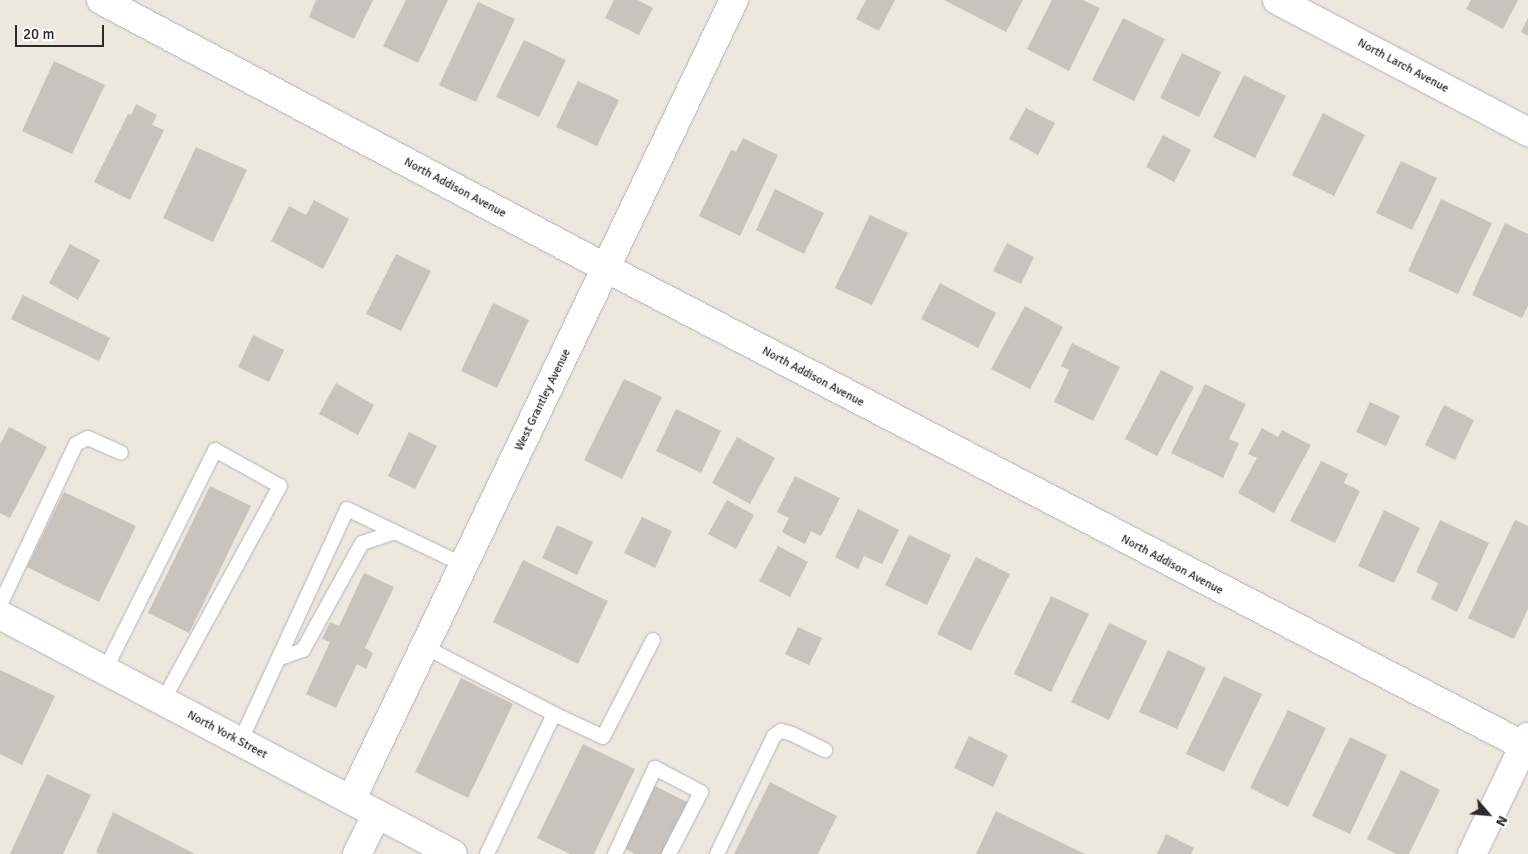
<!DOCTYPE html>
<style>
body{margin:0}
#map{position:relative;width:1528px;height:854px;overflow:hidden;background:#ece8dd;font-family:Signika,sans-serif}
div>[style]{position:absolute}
.building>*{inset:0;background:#c8c4bd}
.roads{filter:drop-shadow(0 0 1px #b1b2be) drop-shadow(0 0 1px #b1b2be)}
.lane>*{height:14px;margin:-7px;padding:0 7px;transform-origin:7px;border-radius:7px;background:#fff}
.street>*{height:28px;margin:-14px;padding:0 14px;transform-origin:14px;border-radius:14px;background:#fff}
.secondary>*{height:28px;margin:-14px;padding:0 14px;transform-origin:14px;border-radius:14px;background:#fff}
span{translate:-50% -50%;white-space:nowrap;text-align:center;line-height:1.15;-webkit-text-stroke:4px #fff;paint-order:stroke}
.street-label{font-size:12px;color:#2b2b2b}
.north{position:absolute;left:1463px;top:789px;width:50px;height:50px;-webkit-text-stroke:4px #fff;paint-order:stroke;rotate:117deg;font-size:14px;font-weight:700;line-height:20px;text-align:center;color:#2b2b2b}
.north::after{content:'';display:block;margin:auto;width:18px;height:22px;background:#2b2b2b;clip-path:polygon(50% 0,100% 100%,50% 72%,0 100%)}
.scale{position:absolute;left:15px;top:25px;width:89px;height:22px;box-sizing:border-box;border:2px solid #2b2b2b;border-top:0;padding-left:6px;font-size:15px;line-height:18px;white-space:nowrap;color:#2b2b2b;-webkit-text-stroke:4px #fff;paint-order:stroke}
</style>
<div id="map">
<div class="building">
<i style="clip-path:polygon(316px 0,373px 0,354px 39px,309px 17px)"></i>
<i style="clip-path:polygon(406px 0,448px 0,418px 63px,383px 46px)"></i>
<i style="clip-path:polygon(614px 0,638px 0,653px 8px,639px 35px,605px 18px)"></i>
<i style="clip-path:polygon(866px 0,895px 0,879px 31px,856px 19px)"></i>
<i style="clip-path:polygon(944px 0,1023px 0,1006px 32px)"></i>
<i style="clip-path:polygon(1052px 0,1083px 0,1100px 8px,1069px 71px,1027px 49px)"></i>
<i style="clip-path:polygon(1471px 0,1518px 0,1503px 29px,1466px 9px)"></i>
<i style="clip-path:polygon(478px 2px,515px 19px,476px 102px,439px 85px)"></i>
<i style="clip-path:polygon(1123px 18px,1165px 39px,1134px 101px,1092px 80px)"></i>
<i style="clip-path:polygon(1528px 18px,1528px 36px,1521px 32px)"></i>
<i style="clip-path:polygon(524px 40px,566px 60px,539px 117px,496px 97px)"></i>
<i style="clip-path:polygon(1182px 53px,1221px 72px,1199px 117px,1160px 98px)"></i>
<i style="clip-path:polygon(54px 61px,105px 85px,72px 154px,22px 131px)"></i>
<i style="clip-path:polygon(1244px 75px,1286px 96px,1255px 158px,1213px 137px)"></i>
<i style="clip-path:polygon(578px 81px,619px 100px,597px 146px,556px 127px)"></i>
<i style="clip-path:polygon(136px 104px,157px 115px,152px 125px,164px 130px,130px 200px,94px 182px,128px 114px,131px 115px)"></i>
<i style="clip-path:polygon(1026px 108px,1055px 123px,1038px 155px,1009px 139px)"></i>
<i style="clip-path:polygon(1323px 113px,1365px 135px,1334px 196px,1292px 175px)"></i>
<i style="clip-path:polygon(1163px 135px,1191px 150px,1174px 182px,1146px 167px)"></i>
<i style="clip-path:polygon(743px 138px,778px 155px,740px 236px,699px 216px,731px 150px,736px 152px)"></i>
<i style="clip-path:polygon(196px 147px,247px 170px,213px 242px,163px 218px)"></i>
<i style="clip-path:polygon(1401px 161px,1437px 178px,1412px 230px,1376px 213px)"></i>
<i style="clip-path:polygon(775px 189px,824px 213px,804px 254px,756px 230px)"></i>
<i style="clip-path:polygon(1441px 199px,1492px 223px,1458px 294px,1408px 271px)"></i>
<i style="clip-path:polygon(314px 200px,349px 219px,323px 269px,271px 241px,289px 206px,306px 215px)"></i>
<i style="clip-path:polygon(870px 215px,908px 233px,872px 305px,835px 288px)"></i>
<i style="clip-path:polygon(1505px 223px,1528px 234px,1528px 306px,1522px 318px,1472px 295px)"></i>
<i style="clip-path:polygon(1007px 243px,1034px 257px,1021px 284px,993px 271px)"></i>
<i style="clip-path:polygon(70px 244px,100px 260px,78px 300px,49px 283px)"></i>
<i style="clip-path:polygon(396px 254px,431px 271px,401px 331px,366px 314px)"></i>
<i style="clip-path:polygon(940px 283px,996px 313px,978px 348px,921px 319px)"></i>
<i style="clip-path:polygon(23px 295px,110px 338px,99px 361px,11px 319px)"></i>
<i style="clip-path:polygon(493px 303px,529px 320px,497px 388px,461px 371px)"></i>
<i style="clip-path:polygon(1025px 306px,1063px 327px,1030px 389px,991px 369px)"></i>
<i style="clip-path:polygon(253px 335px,284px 350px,269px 382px,238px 367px)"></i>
<i style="clip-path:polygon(1072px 343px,1120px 367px,1093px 421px,1054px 402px,1069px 370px,1061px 366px)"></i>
<i style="clip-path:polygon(1161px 370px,1194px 387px,1157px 456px,1125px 439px)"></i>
<i style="clip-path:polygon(624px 379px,662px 397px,622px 479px,584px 460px)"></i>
<i style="clip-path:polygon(336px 383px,374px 405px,358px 435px,319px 414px)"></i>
<i style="clip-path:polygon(1205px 384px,1246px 404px,1229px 439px,1239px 443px,1223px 478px,1171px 453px)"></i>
<i style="clip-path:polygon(1370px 402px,1400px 416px,1386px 446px,1356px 432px)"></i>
<i style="clip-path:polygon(1444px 405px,1474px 420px,1455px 460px,1425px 445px)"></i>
<i style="clip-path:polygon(676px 409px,721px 431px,701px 473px,656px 451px)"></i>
<i style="clip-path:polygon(9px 427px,47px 447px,10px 518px,0 513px,0 444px)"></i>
<i style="clip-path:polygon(1262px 428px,1278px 437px,1282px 430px,1311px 445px,1274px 513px,1238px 493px,1257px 458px,1248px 454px)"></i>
<i style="clip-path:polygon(409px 432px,437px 446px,415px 489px,388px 476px)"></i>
<i style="clip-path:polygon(737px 437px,775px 458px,750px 504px,712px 483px)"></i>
<i style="clip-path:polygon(1321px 461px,1348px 474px,1344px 483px,1360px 491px,1335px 543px,1290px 521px)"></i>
<i style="clip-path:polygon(795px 476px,840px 498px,821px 536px,811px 531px,805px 544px,782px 532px,789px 518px,777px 512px)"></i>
<i style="clip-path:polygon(210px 486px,251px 506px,189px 633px,148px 613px)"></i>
<i style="clip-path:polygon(64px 492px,136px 526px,99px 602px,27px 567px)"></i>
<i style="clip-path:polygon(727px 500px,754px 515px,736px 549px,708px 534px)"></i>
<i style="clip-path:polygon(858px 509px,899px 530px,882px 564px,864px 556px,858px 569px,835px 557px)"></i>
<i style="clip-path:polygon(1384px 510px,1420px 528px,1394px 583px,1358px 566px)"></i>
<i style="clip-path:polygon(642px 517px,672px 531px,655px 568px,624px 553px)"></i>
<i style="clip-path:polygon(1440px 520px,1489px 543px,1457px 612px,1431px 599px,1438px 583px,1416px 572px)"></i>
<i style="clip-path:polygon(1515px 520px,1528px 526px,1528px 609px,1514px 639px,1468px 618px)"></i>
<i style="clip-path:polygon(557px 525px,593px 542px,577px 575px,542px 558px)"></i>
<i style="clip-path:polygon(909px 535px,951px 555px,927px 605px,885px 585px)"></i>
<i style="clip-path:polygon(778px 546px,808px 562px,790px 597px,759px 581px)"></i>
<i style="clip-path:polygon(976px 557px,1010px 574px,971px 651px,937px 634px)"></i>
<i style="clip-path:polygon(523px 560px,608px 601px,578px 664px,493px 622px)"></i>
<i style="clip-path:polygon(364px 573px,394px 587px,365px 648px,373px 653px,366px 669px,357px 664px,336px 708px,306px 694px,330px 642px,322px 639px,330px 622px,339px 626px)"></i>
<i style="clip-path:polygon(1051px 596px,1089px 614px,1051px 692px,1014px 674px)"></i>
<i style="clip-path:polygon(1109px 623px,1147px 641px,1109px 720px,1071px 702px)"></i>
<i style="clip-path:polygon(798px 627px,822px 638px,809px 665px,785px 654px)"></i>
<i style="clip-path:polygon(1168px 650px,1206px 668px,1177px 729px,1139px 712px)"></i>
<i style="clip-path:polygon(0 670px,55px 696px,22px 765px,0 754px)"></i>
<i style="clip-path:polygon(1224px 676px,1262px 694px,1224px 772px,1186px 754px)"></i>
<i style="clip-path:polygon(461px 678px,513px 704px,468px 798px,415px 772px)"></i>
<i style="clip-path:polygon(1288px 710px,1326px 728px,1288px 807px,1250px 788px)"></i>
<i style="clip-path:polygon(969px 736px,1008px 755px,993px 787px,954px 768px)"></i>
<i style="clip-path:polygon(1350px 737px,1387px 755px,1350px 834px,1312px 816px)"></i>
<i style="clip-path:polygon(583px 744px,635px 769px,594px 854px,570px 854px,537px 838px)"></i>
<i style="clip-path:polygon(1401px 770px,1440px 790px,1409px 854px,1396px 854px,1367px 839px)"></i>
<i style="clip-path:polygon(47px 774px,91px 795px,63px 854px,10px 854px)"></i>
<i style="clip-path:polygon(770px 782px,837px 816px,818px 854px,734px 854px)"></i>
<i style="clip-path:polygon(653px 785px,689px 803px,662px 854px,635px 854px,620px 846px)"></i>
<i style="clip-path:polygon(996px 811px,1085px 854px,976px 854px)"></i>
<i style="clip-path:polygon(113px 812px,195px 854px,99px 854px,96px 852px)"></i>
<i style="clip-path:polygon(1166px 834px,1194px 848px,1191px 854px,1157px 854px)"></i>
</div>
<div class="roads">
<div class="lane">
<i style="left:0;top:605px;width:178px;rotate:-64.7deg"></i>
<i style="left:76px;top:444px;width:13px;rotate:-27deg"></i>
<i style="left:88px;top:438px;width:36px;rotate:24deg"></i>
<i style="left:425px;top:647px;width:145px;rotate:27.4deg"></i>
<i style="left:554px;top:714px;width:155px;rotate:115.6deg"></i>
<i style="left:278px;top:659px;width:27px;rotate:-20deg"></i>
<i style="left:303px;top:650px;width:122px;rotate:-61.1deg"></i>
<i style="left:362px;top:543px;width:35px;rotate:-18deg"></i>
<i style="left:105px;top:670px;width:246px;rotate:-63.4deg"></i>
<i style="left:215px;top:450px;width:74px;rotate:29deg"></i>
<i style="left:280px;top:486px;width:245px;rotate:118.6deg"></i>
<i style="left:554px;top:714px;width:54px;rotate:25.1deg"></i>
<i style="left:603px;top:737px;width:109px;rotate:-62.7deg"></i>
<i style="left:240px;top:742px;width:256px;rotate:-65.3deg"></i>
<i style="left:347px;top:509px;width:130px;rotate:25.6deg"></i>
<i style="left:615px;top:854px;width:95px;rotate:-65.1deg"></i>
<i style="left:655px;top:768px;width:52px;rotate:27.6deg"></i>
<i style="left:701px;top:792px;width:70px;rotate:117.3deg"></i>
<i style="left:717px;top:854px;width:131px;rotate:-64.2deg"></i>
<i style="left:774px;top:736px;width:9px;rotate:-36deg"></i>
<i style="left:781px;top:731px;width:11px;rotate:15deg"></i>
<i style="left:792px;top:734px;width:37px;rotate:26deg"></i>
</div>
<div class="street">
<i style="left:101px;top:0;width:572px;rotate:27.95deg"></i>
<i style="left:606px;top:268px;width:1039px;rotate:27.5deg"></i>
<i style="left:1277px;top:0;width:284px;rotate:27.7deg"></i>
<i style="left:351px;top:800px;width:887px;rotate:-64.42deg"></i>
<i style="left:357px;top:854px;width:45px;rotate:-63.4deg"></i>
<i style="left:1472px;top:854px;width:130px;rotate:-64.4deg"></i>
</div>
<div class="secondary">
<i style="left:0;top:615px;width:512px;rotate:27.82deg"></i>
</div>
</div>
<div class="street-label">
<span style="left:1403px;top:66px;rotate:28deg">North Larch Avenue</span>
<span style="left:455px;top:188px;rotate:28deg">North Addison Avenue</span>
<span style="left:813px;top:377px;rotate:28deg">North Addison Avenue</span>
<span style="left:543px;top:400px;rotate:-64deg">West Grantley Avenue</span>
<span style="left:1172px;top:565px;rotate:28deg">North Addison Avenue</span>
<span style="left:227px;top:735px;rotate:28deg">North York Street</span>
</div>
<div class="north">N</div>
<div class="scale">20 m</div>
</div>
